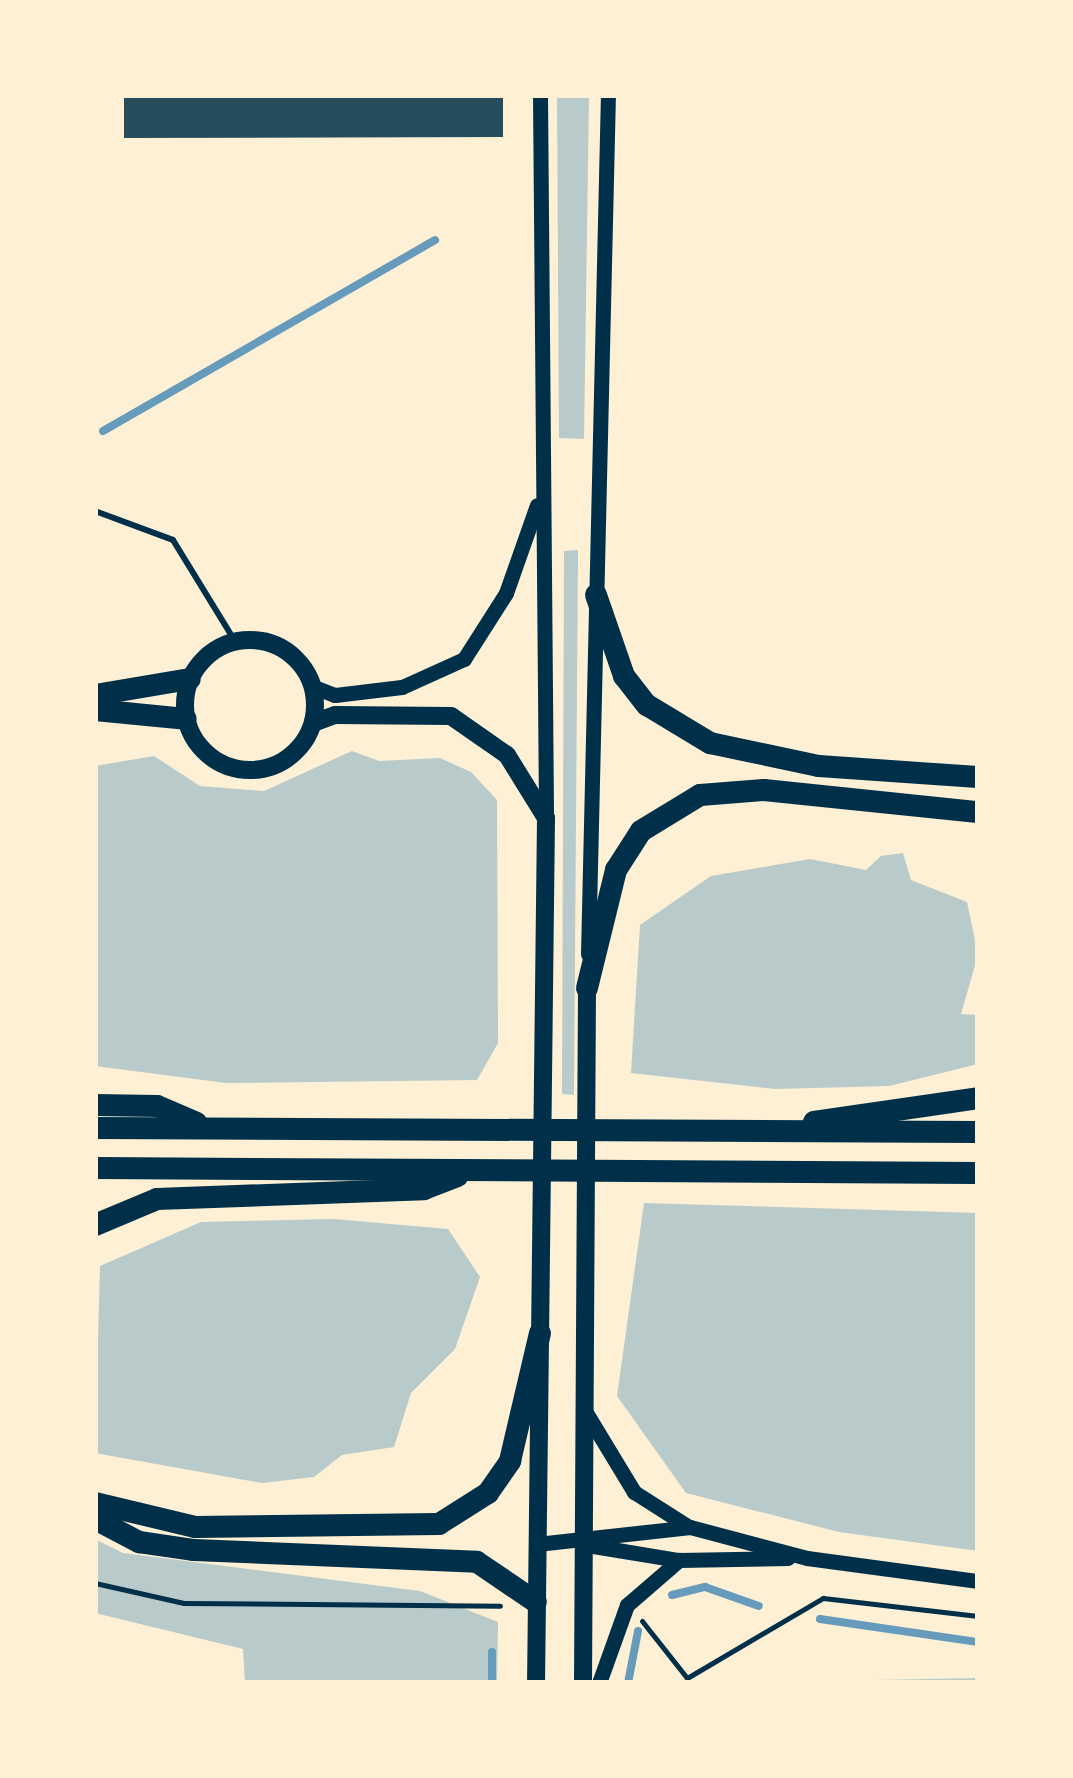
<!DOCTYPE html>
<style>
body{margin:0}
#map{position:relative;width:1073px;height:1778px;overflow:hidden;background:#fdf0d5;font-family:"Alegreya Sans",sans-serif}
div>[style]{position:absolute}
.green>*{inset:0;background:#b9caca}
.stream>*{height:8px;margin:-4px;padding:0 4px;transform-origin:4px;border-radius:4px;background:#669bbc}
.building>*{inset:0;background:#264d5e}
.path>*{height:5px;margin:-2.5px;padding:0 2.5px;transform-origin:2.5px;border-radius:2.5px;background:#003049}
.service>*{height:6px;margin:-3px;padding:0 3px;transform-origin:3px;border-radius:3px;background:#003049}
.tertiary>*{height:15px;margin:-7.5px;padding:0 7.5px;transform-origin:7.5px;border-radius:7.5px;background:#003049}
.secondary>*{height:18px;margin:-9px;padding:0 9px;transform-origin:9px;border-radius:9px;background:#003049}
.secondary>.ring{margin:-9px;padding:0;box-sizing:content-box;background:none;border:18px solid #003049;border-radius:50%}
.motorway>*{height:22px;margin:-11px;padding:0 11px;transform-origin:11px;border-radius:11px;background:#003049}
span{translate:-50% -50%;white-space:nowrap;text-align:center;line-height:1.15;-webkit-text-stroke:8px #fdf0d5;paint-order:stroke}
.frame{position:absolute;inset:0;border:98px solid #fdf0d5;pointer-events:none}
</style>
<div id="map">
<div class="green">
<i style="clip-path:polygon(557px 95px,589px 95px,584px 439px,559px 438px)"></i>
<i style="clip-path:polygon(578px 550px,574px 1095px,562px 1094px,564px 551px)"></i>
<i style="clip-path:polygon(352px 751px,379px 761px,440px 758px,471px 772px,497px 800px,498px 1043px,477px 1080px,226px 1083px,95px 1066px,95px 766px,154px 756px,200px 786px,264px 791px)"></i>
<i style="clip-path:polygon(903px 853px,911px 880px,967px 902px,978px 955px,961px 1014px,978px 1015px,978px 1064px,889px 1086px,775px 1089px,631px 1073px,640px 925px,711px 876px,810px 859px,866px 870px,881px 856px)"></i>
<i style="clip-path:polygon(644px 1203px,978px 1213px,978px 1551px,839px 1532px,686px 1493px,617px 1396px)"></i>
<i style="clip-path:polygon(334px 1219px,448px 1229px,480px 1277px,455px 1349px,411px 1393px,394px 1447px,342px 1455px,314px 1477px,262px 1483px,95px 1453px,100px 1266px,201px 1222px)"></i>
<i style="clip-path:polygon(95px 1539px,123px 1553px,420px 1591px,498px 1622px,497px 1683px,245px 1683px,243px 1649px,95px 1613px)"></i>
<i style="clip-path:polygon(978px 1678px,978px 1683px,720px 1683px)"></i>
</div>
<div class="stream">
<i style="left:103px;top:431px;width:383px;rotate:-29.9deg"></i>
<i style="left:672px;top:1595px;width:34px;rotate:-14deg"></i>
<i style="left:705px;top:1587px;width:57px;rotate:19.4deg"></i>
<i style="left:820px;top:1619px;width:160px;rotate:8.3deg"></i>
<i style="left:492px;top:1652px;width:31px;rotate:90deg"></i>
<i style="left:628px;top:1683px;width:53px;rotate:-79.1deg"></i>
</div>
<div class="building">
<i style="clip-path:polygon(124px 95px,503px 95px,503px 137px,124px 138px)"></i>
</div>
<div class="path">
<i style="left:95px;top:1583px;width:91px;rotate:12.7deg"></i>
<i style="left:184px;top:1603px;width:316px;rotate:0.5deg"></i>
<i style="left:642px;top:1621px;width:73px;rotate:51.7deg"></i>
<i style="left:687px;top:1678px;width:158px;rotate:-30.5deg"></i>
<i style="left:823px;top:1598px;width:156px;rotate:6.6deg"></i>
</div>
<div class="service">
<i style="left:95px;top:511px;width:83px;rotate:20.4deg"></i>
<i style="left:173px;top:540px;width:119px;rotate:58.5deg"></i>
</div>
<div class="tertiary">
<i style="left:540px;top:95px;width:723px;rotate:89.52deg"></i>
<i style="left:314px;top:687px;width:22px;rotate:21deg"></i>
<i style="left:335px;top:695px;width:67px;rotate:-6.8deg"></i>
<i style="left:402px;top:687px;width:68px;rotate:-24.3deg"></i>
<i style="left:464px;top:659px;width:78px;rotate:-57.5deg"></i>
<i style="left:506px;top:593px;width:93px;rotate:-70.6deg"></i>
<i style="left:588px;top:954px;width:859px;rotate:-88.67deg"></i>
<i style="left:585px;top:1411px;width:95px;rotate:58.8deg"></i>
<i style="left:634px;top:1492px;width:62px;rotate:32.4deg"></i>
<i style="left:537px;top:1544px;width:154px;rotate:-6.3deg"></i>
<i style="left:690px;top:1527px;width:121px;rotate:14.8deg"></i>
<i style="left:807px;top:1558px;width:173px;rotate:7.7deg"></i>
<i style="left:587px;top:1545px;width:93px;rotate:9.3deg"></i>
<i style="left:679px;top:1560px;width:109px;rotate:-1.1deg"></i>
<i style="left:599px;top:1683px;width:83px;rotate:-70.3deg"></i>
<i style="left:627px;top:1605px;width:69px;rotate:-40.9deg"></i>
</div>
<div class="secondary">
<i class="ring" style="left:185px;top:640px;width:112px;height:112px"></i>
<i style="left:313px;top:723px;width:23px;rotate:-20deg"></i>
<i style="left:335px;top:715px;width:116px;rotate:0.5deg"></i>
<i style="left:451px;top:716px;width:68px;rotate:34.9deg"></i>
<i style="left:507px;top:755px;width:74px;rotate:58.2deg"></i>
<i style="left:546px;top:818px;width:865px;rotate:90.66deg"></i>
<i style="left:583px;top:1683px;width:695px;rotate:-89.67deg"></i>
</div>
<div class="motorway">
<i style="left:596px;top:595px;width:86px;rotate:70.9deg"></i>
<i style="left:624px;top:676px;width:37px;rotate:52deg"></i>
<i style="left:647px;top:705px;width:74px;rotate:31.1deg"></i>
<i style="left:710px;top:743px;width:111px;rotate:11.9deg"></i>
<i style="left:819px;top:766px;width:159px;rotate:4deg"></i>
<i style="left:95px;top:695px;width:96px;rotate:-9.6deg"></i>
<i style="left:95px;top:710px;width:91px;rotate:5.6deg"></i>
<i style="left:587px;top:988px;width:122px;rotate:-76.2deg"></i>
<i style="left:616px;top:870px;width:46px;rotate:-57.3deg"></i>
<i style="left:641px;top:831px;width:69px;rotate:-31.4deg"></i>
<i style="left:700px;top:795px;width:64px;rotate:-4.5deg"></i>
<i style="left:764px;top:790px;width:215px;rotate:5.9deg"></i>
<i style="left:95px;top:1105px;width:62px;rotate:0.9deg"></i>
<i style="left:157px;top:1106px;width:43px;rotate:23deg"></i>
<i style="left:814px;top:1122px;width:166px;rotate:-8.3deg"></i>
<i style="left:95px;top:1128px;width:883px;rotate:0.26deg"></i>
<i style="left:95px;top:1168px;width:883px;rotate:0.32deg"></i>
<i style="left:95px;top:1225px;width:67px;rotate:-22.8deg"></i>
<i style="left:157px;top:1199px;width:267px;rotate:-2.1deg"></i>
<i style="left:424px;top:1189px;width:36px;rotate:-21deg"></i>
<i style="left:95px;top:1503px;width:103px;rotate:13.5deg"></i>
<i style="left:195px;top:1527px;width:244px;rotate:-0.7deg"></i>
<i style="left:439px;top:1524px;width:58px;rotate:-32.3deg"></i>
<i style="left:488px;top:1493px;width:39px;rotate:-55deg"></i>
<i style="left:510px;top:1461px;width:131px;rotate:-76.8deg"></i>
<i style="left:95px;top:1519px;width:50px;rotate:27.6deg"></i>
<i style="left:139px;top:1542px;width:56px;rotate:8.3deg"></i>
<i style="left:194px;top:1550px;width:283px;rotate:2.4deg"></i>
<i style="left:477px;top:1562px;width:71px;rotate:34.1deg"></i>
</div>
<div class="frame"></div>
</div>
